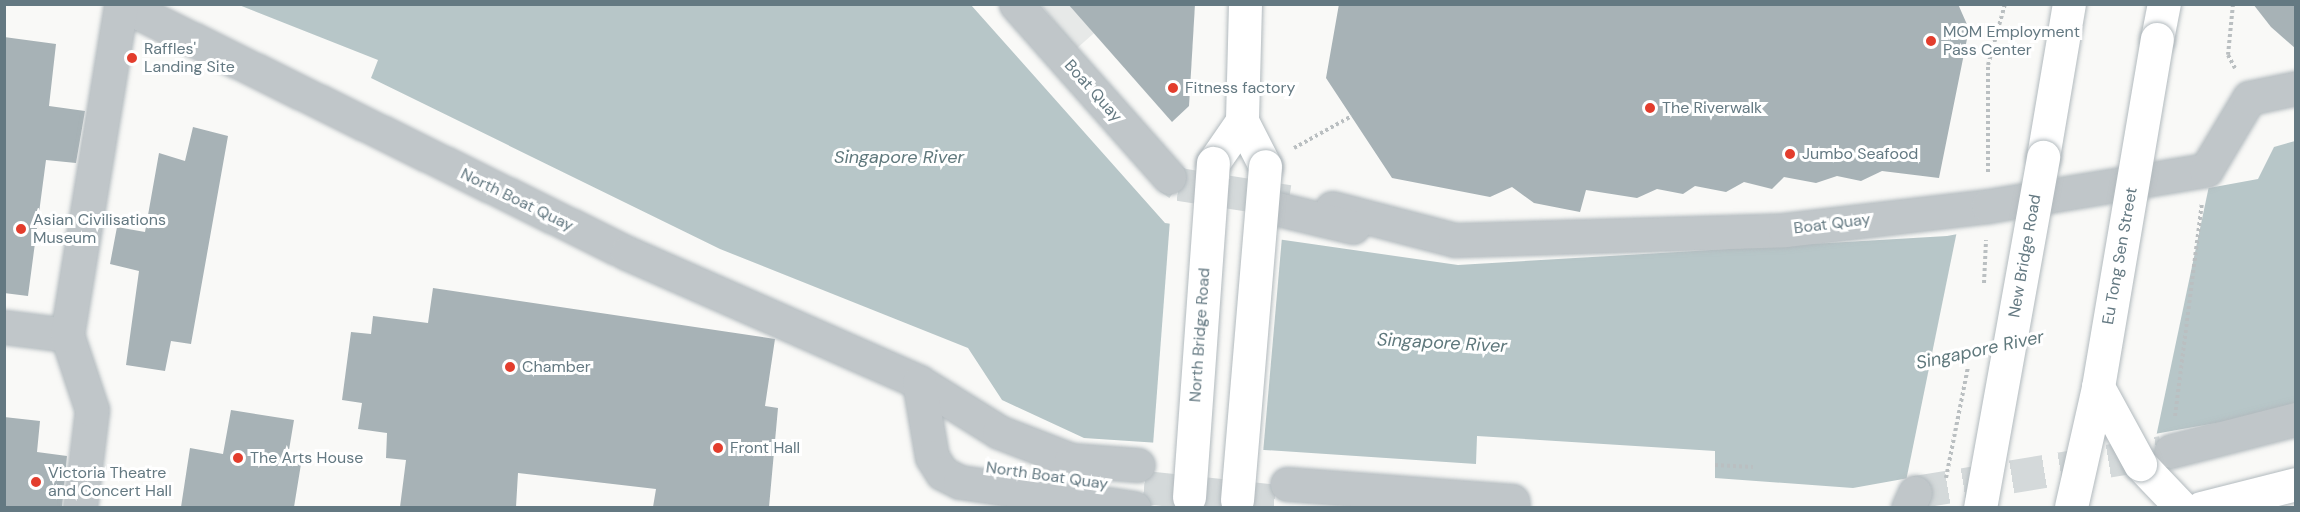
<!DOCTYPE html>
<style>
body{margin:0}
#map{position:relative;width:2300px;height:512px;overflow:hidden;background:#f9f9f7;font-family:"DM Sans",sans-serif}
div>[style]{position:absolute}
.built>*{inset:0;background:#e7e9e8}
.water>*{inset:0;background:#b7c6c8}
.pier>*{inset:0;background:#f9f9f7}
.building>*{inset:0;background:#a7b2b6}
.street-tunnel>*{height:33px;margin-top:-16.5px;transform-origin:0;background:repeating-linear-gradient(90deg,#d4d9da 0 33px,transparent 0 49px)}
.path>*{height:4px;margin-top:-2px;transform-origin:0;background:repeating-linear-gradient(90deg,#babfc1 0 3px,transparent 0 6px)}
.roads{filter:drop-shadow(0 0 2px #b2babe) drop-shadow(0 0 2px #b2babe)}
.street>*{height:33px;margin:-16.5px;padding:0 16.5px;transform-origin:16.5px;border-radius:16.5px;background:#c0c6c9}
.secondary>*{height:33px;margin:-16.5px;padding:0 16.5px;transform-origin:16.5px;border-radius:16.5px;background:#fff}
.primary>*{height:33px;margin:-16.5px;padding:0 16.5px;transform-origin:16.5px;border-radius:16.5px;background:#fff}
.bridges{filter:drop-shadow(0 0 2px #b2babe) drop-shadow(0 0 2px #b2babe)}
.secondary-bridge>*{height:33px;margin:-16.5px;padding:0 16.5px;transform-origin:16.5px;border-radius:16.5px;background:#fff}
.primary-bridge>*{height:33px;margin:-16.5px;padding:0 16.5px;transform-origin:16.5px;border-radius:16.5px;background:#fff}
.dots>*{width:16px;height:16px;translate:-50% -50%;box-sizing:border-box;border:3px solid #fff;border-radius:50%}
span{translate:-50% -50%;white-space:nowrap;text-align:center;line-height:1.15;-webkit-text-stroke:6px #fff;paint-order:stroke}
.poi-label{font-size:16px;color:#647982}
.left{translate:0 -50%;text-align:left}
.street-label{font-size:16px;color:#647982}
.water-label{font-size:18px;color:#5f787c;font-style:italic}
.frame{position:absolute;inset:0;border:6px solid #647982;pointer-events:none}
</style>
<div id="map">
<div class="built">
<i style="clip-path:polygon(1041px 5px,1126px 5px,1076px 49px)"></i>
</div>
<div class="water">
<i style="clip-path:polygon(239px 5px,971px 5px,1165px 223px,1458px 265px,1947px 236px,2258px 179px,2274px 147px,2295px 141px,2295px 403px,2255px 416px,1853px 488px,1715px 478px,1715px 451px,1477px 436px,1476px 464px,1084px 438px,1002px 400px,968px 348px,720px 249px,371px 78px,378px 60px)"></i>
</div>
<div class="pier">
<i style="clip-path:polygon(2209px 186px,2156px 437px,1906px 481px,1957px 231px)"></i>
<i style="clip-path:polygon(1170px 220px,1282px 237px,1263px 453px,1153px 445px)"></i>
</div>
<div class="building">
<i style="clip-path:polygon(1068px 4px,1195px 4px,1189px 106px,1172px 122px)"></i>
<i style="clip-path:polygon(1339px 4px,1958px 4px,1969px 29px,1939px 178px,1882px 171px,1861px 181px,1837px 176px,1816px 183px,1784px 177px,1772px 189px,1744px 182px,1726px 192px,1695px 186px,1683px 194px,1657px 189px,1637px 198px,1586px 190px,1580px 212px,1534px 203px,1512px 187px,1490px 197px,1392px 178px,1326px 78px)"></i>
<i style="clip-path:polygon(2253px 4px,2295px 4px,2295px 48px,2271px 27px)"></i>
<i style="clip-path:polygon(4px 37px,56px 44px,49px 106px,85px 111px,76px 163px,46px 160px,28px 296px,4px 293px)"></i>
<i style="clip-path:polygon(193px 127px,228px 136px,191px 344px,171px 341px,165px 371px,126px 365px,139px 271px,110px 264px,117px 227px,145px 232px,159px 153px,185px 161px)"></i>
<i style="clip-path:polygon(433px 288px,775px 339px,765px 406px,778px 408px,769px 507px,653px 507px,656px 489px,518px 473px,516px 507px,400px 507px,406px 460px,386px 458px,387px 433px,358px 429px,362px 403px,342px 400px,351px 332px,371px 334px,373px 316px,428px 323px)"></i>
<i style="clip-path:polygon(231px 410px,294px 420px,287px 462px,301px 464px,294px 507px,181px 507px,190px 448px,223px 454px)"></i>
<i style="clip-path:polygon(4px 417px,40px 421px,37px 452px,67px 456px,62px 507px,4px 507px)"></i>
</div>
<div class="street-tunnel">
<i style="left:1169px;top:177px;width:12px;rotate:35deg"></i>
<i style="left:1179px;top:184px;width:111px;rotate:8.8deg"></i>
<i style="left:1144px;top:487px;width:145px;rotate:5.9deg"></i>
<i style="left:1915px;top:492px;width:250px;rotate:-9.2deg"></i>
</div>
<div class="path">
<i style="left:2233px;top:4px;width:51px;rotate:95.6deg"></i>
<i style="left:2228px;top:55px;width:15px;rotate:62deg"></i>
<i style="left:1294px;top:148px;width:66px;rotate:-28.9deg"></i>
<i style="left:1988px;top:172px;width:107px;rotate:-90deg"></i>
<i style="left:1988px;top:65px;width:63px;rotate:-74.4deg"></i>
<i style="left:1984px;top:283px;width:43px;rotate:-87.3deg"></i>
<i style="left:2175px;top:416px;width:215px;rotate:-82.8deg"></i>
<i style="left:1715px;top:465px;width:38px;rotate:3deg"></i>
<i style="left:1946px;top:478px;width:113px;rotate:-78.8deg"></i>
</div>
<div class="roads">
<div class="street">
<i style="left:121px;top:4px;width:564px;rotate:26.2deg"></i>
<i style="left:627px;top:253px;width:319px;rotate:23.8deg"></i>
<i style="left:919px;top:382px;width:94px;rotate:32deg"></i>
<i style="left:999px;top:432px;width:77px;rotate:21.3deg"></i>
<i style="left:1071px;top:460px;width:67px;rotate:4.3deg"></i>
<i style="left:1016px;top:4px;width:231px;rotate:48.5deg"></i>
<i style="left:1332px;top:208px;width:127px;rotate:14.6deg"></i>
<i style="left:1455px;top:240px;width:330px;rotate:-1.7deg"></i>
<i style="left:1785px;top:230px;width:204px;rotate:-6.7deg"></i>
<i style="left:1988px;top:206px;width:221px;rotate:-9.4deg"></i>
<i style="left:2206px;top:170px;width:84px;rotate:-59.2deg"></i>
<i style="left:2249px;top:98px;width:48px;rotate:-12deg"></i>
<i style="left:1278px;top:209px;width:77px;rotate:13.5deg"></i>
<i style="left:4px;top:327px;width:64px;rotate:7.2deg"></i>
<i style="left:919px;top:382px;width:76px;rotate:80.2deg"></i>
<i style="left:932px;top:457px;width:19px;rotate:58deg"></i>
<i style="left:942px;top:473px;width:20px;rotate:27deg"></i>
<i style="left:960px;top:482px;width:176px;rotate:8.5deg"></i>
<i style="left:2171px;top:451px;width:129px;rotate:-14.4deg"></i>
<i style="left:1287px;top:484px;width:226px;rotate:4.3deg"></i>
<i style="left:1512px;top:501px;width:7px;rotate:82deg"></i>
<i style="left:80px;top:508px;width:99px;rotate:-83deg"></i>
<i style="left:92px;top:410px;width:79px;rotate:-108.4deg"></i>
<i style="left:67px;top:335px;width:334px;rotate:-80.7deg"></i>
<i style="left:1908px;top:508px;width:17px;rotate:-66deg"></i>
</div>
<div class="secondary">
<i style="left:1245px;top:4px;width:117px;rotate:91.5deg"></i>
<i style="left:1242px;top:121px;width:51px;rotate:62.9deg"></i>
<i style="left:1213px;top:163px;width:51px;rotate:-55.4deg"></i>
</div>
<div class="primary">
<i style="left:2157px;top:39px;width:36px;rotate:-79deg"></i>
<i style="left:2043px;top:157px;width:155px;rotate:-80.4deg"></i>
<i style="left:2140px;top:464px;width:61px;rotate:46.3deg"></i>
<i style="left:2201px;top:508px;width:98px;rotate:-14.2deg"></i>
</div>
</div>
<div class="bridges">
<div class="secondary-bridge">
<i style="left:1189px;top:497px;width:335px;rotate:-85.9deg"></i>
<i style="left:1237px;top:500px;width:335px;rotate:-85.2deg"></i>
</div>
<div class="primary-bridge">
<i style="left:2098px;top:387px;width:88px;rotate:61.4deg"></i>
<i style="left:2071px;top:507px;width:123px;rotate:-77.3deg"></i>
<i style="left:2098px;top:387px;width:353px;rotate:-80.4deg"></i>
<i style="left:1980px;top:508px;width:357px;rotate:-79.8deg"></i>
</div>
</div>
<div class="dots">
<i style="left:1931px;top:41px;background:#e33d2d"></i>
<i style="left:132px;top:58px;background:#e33d2d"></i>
<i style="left:1173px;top:88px;background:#e33d2d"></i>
<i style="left:1650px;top:108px;background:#e33d2d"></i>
<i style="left:1790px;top:154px;background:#e33d2d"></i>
<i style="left:21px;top:229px;background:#e33d2d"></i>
<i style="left:510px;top:367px;background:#e33d2d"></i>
<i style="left:718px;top:448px;background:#e33d2d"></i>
<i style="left:238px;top:458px;background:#e33d2d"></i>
<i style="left:36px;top:482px;background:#e33d2d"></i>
</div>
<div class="poi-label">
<span class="left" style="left:1943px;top:41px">MOM Employment<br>Pass Center</span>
<span class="left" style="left:144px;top:58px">Raffles'<br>Landing Site</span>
<span class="left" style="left:1185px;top:88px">Fitness factory</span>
<span class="left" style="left:1662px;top:108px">The Riverwalk</span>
<span class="left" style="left:1802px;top:154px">Jumbo Seafood</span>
<span class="left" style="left:33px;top:229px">Asian Civilisations<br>Museum</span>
<span class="left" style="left:522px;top:367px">Chamber</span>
<span class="left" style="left:730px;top:448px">Front Hall</span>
<span class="left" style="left:250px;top:458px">The Arts House</span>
<span class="left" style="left:48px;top:482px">Victoria Theatre<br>and Concert Hall</span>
</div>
<div class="street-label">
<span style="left:1093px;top:91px;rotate:48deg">Boat Quay</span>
<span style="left:517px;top:200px;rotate:26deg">North Boat Quay</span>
<span style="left:1832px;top:224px;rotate:-7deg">Boat Quay</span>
<span style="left:2025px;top:256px;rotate:-80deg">New Bridge Road</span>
<span style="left:2120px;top:256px;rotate:-80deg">Eu Tong Sen Street</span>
<span style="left:1200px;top:335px;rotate:-86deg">North Bridge Road</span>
<span style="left:1047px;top:476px;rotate:8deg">North Boat Quay</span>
</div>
<div class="water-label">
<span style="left:899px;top:157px">Singapore River</span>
<span style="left:1442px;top:343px;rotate:3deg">Singapore River</span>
<span style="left:1980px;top:350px;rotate:-12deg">Singapore River</span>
</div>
<div class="frame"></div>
</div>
